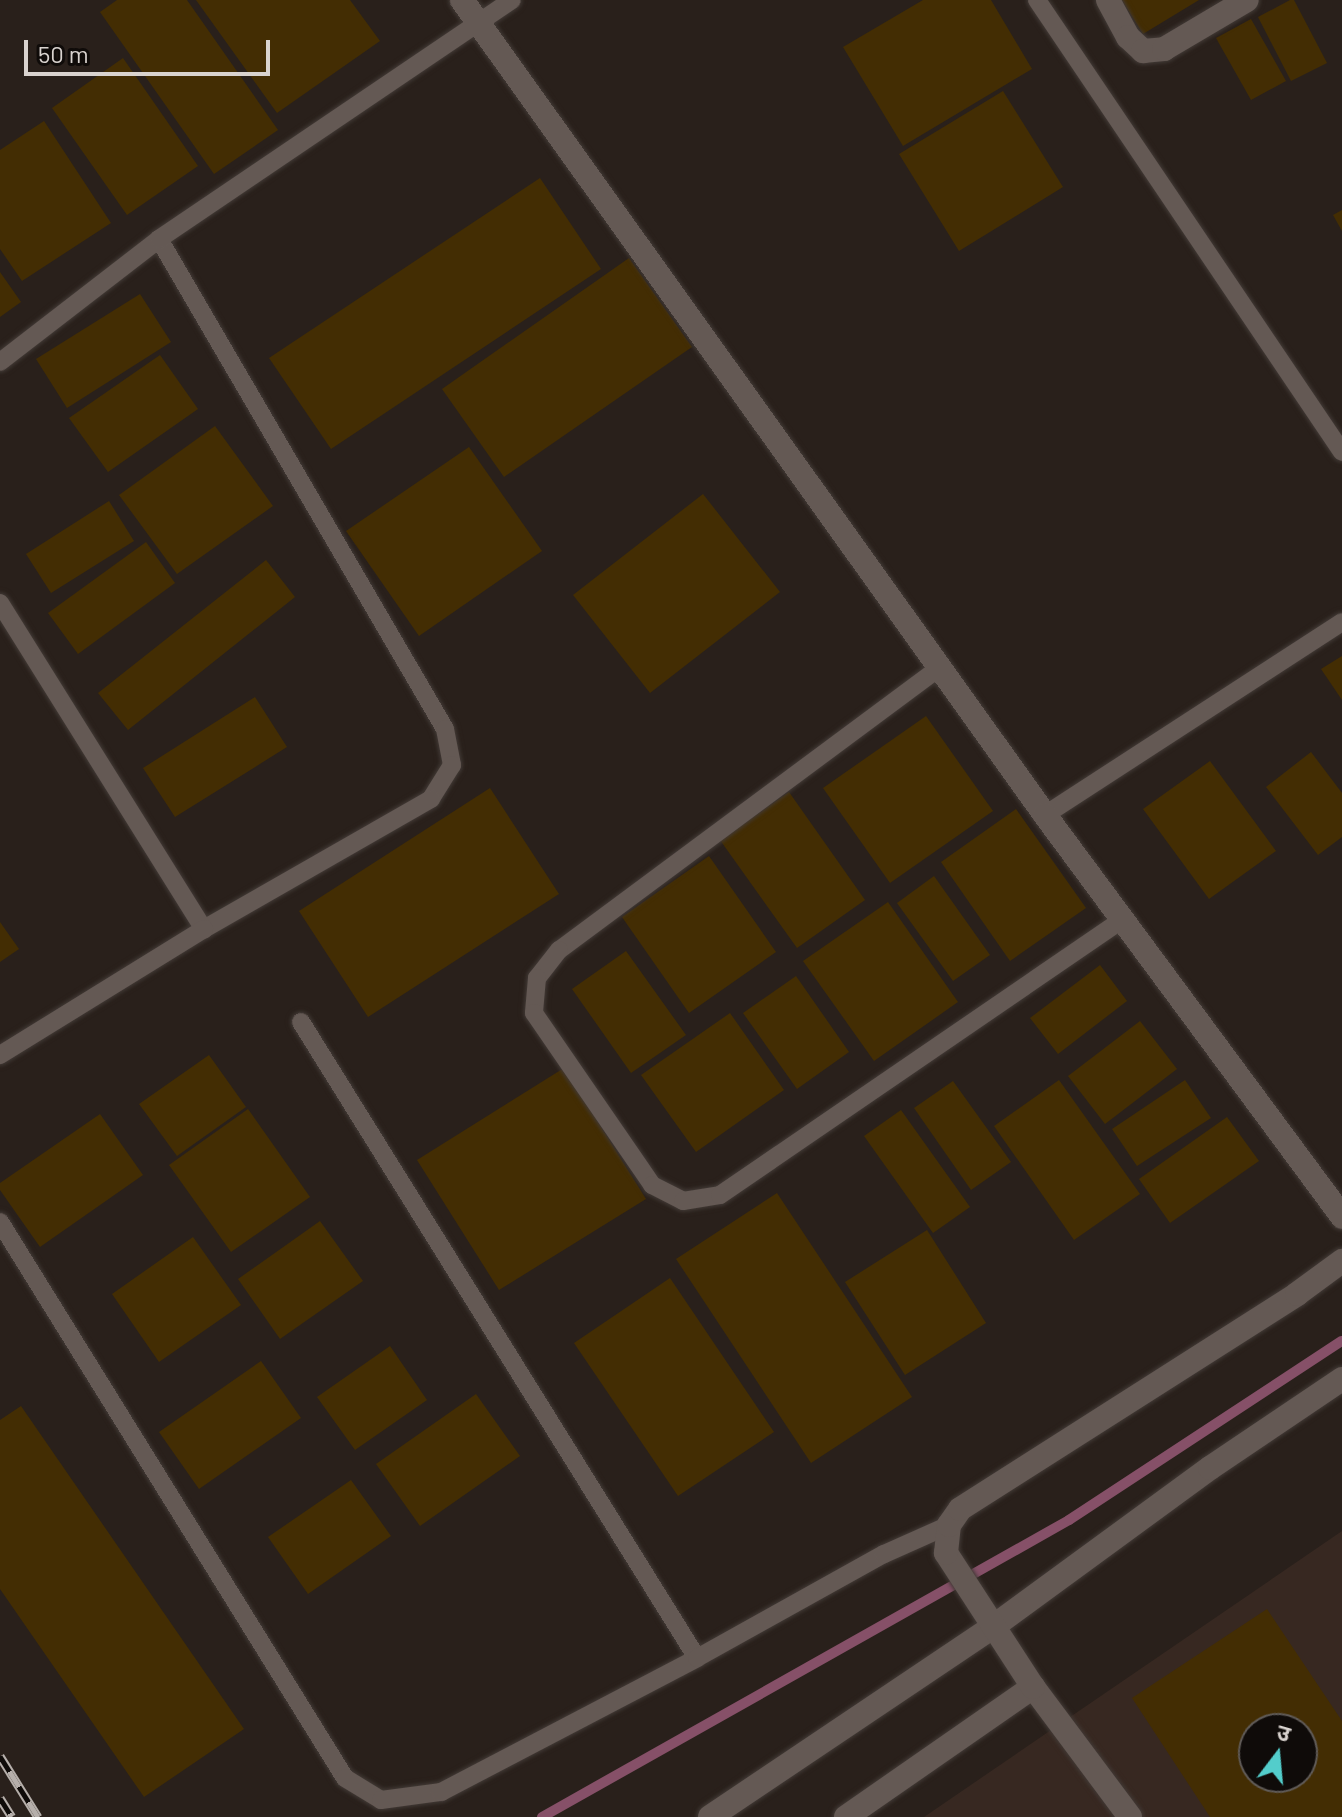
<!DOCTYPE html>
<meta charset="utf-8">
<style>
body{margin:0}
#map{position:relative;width:1342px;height:1817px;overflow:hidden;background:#29201b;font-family:Barlow,"Noto Sans Devanagari",sans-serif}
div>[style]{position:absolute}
.built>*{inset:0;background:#372821}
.stream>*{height:10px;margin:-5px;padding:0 5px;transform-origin:5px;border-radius:5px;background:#865068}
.building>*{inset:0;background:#432d03}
.roads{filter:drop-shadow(0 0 2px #423a36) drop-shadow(0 0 2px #423a36)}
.service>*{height:18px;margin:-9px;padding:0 9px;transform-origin:9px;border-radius:9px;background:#645954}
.minor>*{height:24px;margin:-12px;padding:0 12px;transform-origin:12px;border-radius:12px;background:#645954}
.tertiary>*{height:24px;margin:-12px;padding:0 12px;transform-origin:12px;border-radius:12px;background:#645954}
.rail>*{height:9px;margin-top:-4.5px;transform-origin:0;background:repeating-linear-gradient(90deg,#0f0b09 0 18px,#b6afab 0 36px);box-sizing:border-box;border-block:2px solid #b6afab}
span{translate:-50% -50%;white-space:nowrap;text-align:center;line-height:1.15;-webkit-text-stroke:6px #0f0b09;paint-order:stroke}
.north{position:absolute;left:1238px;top:1713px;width:80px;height:80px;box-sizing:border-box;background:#0f0b09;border:2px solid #605b58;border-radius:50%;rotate:16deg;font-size:22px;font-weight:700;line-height:32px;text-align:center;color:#d9d3cf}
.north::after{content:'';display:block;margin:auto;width:28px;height:36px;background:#53cdcb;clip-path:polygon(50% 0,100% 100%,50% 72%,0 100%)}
.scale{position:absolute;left:24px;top:40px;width:246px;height:36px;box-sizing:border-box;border:4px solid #d9d3cf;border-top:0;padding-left:10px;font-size:24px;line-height:28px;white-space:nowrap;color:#d9d3cf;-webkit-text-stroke:6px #0f0b09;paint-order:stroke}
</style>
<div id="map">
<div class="built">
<i style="clip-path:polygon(evenodd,1342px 1531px,1342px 1817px,924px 1817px,1342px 1531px,1254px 1729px,1302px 1729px,1302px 1777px,1254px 1777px,1254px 1729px)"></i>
</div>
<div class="stream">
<i style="left:542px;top:1817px;width:605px;rotate:-29.4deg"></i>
<i style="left:1069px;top:1520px;width:326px;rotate:-33.3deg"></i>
</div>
<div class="building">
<i style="clip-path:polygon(117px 0,187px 0,278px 130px,214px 174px,100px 12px)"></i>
<i style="clip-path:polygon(196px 0,350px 0,380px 41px,277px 113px)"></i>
<i style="clip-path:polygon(923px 0,991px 0,1032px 69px,903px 146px,843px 47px)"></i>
<i style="clip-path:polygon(1122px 0,1199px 0,1143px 34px)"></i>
<i style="clip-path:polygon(1290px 0,1294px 0,1327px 63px,1291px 81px,1258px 17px)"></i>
<i style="clip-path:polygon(1251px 19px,1286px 81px,1251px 100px,1216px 38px)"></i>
<i style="clip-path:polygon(123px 58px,198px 166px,127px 215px,52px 108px)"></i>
<i style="clip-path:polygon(1003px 91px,1063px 187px,959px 251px,899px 154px)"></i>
<i style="clip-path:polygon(44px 121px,111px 223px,22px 281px,0 249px,0 150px)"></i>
<i style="clip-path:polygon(540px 178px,601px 269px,331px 449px,269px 358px)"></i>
<i style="clip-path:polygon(1342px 210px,1342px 231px,1333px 215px)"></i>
<i style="clip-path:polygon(629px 258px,692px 347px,504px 477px,442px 389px)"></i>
<i style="clip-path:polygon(0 272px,21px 302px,0 317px)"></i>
<i style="clip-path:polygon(140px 294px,171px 342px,67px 408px,36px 359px)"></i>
<i style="clip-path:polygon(160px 355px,198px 409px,108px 472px,69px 418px)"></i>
<i style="clip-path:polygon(215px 426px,273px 506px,177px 574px,119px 495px)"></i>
<i style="clip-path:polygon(469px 447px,542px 551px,419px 636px,346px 531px)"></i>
<i style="clip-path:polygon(703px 494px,780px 592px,650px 693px,573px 595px)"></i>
<i style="clip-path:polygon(109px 501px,134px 541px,51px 593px,26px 554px)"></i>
<i style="clip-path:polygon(146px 542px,175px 583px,78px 654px,48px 613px)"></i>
<i style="clip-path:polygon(266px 560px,295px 597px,128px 730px,98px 693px)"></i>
<i style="clip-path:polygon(1342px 656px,1342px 700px,1321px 669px)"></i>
<i style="clip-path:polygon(255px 697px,287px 747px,175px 817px,143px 768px)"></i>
<i style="clip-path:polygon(926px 716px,993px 811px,890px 883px,823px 788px)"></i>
<i style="clip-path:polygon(1311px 752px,1342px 793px,1342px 837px,1318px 855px,1266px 787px)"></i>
<i style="clip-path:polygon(1210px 761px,1276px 851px,1209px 899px,1143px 809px)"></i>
<i style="clip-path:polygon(490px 788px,559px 894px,368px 1017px,299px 911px)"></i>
<i style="clip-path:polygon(789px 792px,865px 900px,797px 948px,720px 840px)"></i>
<i style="clip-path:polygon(1016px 809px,1086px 908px,1010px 961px,941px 862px)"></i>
<i style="clip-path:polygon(709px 856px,776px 952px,689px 1013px,622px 917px)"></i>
<i style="clip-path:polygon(934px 876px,990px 955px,953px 981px,897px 903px)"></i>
<i style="clip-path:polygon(888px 902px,958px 1002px,874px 1061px,803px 961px)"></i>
<i style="clip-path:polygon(0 922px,19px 949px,0 962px)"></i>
<i style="clip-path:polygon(626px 951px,686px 1035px,631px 1073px,572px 989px)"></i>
<i style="clip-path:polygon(1100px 965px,1127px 1001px,1058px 1054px,1030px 1018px)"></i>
<i style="clip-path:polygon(796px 976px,849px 1052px,797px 1089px,743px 1013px)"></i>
<i style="clip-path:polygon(730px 1013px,784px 1090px,696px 1152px,641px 1075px)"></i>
<i style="clip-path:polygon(1140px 1021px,1177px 1069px,1105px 1124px,1068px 1076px)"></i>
<i style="clip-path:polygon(209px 1055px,246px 1107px,177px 1156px,139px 1104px)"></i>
<i style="clip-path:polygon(564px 1068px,646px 1199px,499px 1290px,417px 1160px)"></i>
<i style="clip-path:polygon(1059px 1080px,1140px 1194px,1074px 1240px,994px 1126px)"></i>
<i style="clip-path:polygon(1185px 1080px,1211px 1118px,1137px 1166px,1112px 1129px)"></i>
<i style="clip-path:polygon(953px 1081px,1011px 1162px,971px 1190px,914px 1108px)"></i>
<i style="clip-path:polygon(248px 1109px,310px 1197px,231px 1252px,169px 1165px)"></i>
<i style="clip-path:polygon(901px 1110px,970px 1207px,933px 1233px,864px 1136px)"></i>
<i style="clip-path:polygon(100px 1114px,143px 1175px,40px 1247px,0 1190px,0 1183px)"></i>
<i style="clip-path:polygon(1227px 1117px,1259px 1161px,1170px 1223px,1139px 1179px)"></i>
<i style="clip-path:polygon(777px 1193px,912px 1397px,811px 1463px,676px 1259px)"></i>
<i style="clip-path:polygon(320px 1221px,363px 1281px,280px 1339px,238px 1279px)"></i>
<i style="clip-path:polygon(927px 1230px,986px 1323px,905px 1375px,845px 1282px)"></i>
<i style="clip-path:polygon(193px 1237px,241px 1305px,159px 1362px,112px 1294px)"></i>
<i style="clip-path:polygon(670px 1278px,774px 1432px,678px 1496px,574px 1343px)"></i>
<i style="clip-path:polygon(390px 1346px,427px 1400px,355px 1450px,317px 1397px)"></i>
<i style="clip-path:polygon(261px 1361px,301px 1418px,199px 1489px,159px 1432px)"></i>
<i style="clip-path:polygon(476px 1394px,520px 1456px,420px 1526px,376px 1464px)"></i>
<i style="clip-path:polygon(21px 1406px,244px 1729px,144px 1797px,0 1589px,0 1420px)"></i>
<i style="clip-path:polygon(351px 1480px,391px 1536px,308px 1594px,268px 1537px)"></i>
<i style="clip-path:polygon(evenodd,1267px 1609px,1342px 1721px,1342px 1817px,1210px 1817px,1132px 1698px,1267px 1609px,1254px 1729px,1302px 1729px,1302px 1777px,1254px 1777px,1254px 1729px)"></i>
</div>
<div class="roads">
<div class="service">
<i style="left:1037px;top:0;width:545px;rotate:55.99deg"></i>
<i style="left:159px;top:239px;width:567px;rotate:59.73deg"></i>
<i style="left:445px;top:729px;width:37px;rotate:79deg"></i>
<i style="left:452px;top:765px;width:40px;rotate:122deg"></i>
<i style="left:431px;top:799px;width:262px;rotate:150.2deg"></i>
<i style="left:0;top:362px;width:201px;rotate:-37.7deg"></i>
<i style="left:159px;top:239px;width:426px;rotate:-34.1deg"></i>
<i style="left:0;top:603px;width:385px;rotate:58deg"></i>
<i style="left:204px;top:929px;width:240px;rotate:148.3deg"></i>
<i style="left:939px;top:668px;width:473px;rotate:143.4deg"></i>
<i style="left:559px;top:950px;width:36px;rotate:128deg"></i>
<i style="left:537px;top:978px;width:35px;rotate:95deg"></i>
<i style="left:534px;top:1013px;width:209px;rotate:55.5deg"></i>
<i style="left:652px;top:1185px;width:35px;rotate:27deg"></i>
<i style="left:683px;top:1201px;width:37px;rotate:-9deg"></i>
<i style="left:720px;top:1195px;width:487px;rotate:-34.4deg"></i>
<i style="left:1045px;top:815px;width:354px;rotate:-33deg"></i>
<i style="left:301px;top:1022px;width:749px;rotate:58.09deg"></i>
<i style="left:0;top:1222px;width:654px;rotate:58.18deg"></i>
<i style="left:345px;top:1778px;width:42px;rotate:31.4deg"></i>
<i style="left:381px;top:1800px;width:61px;rotate:-7.6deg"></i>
<i style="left:441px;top:1792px;width:289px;rotate:-27.6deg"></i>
<i style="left:697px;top:1658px;width:214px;rotate:-29.1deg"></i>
<i style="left:884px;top:1554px;width:71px;rotate:-24deg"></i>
</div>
<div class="minor">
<i style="left:462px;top:0;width:1002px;rotate:54.42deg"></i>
<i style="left:1045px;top:815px;width:500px;rotate:53.5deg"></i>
<i style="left:1108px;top:0;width:42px;rotate:61.6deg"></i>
<i style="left:1128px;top:37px;width:21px;rotate:43deg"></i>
<i style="left:1143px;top:51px;width:21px;rotate:-5deg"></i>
<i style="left:1164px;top:49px;width:96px;rotate:-30.6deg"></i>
<i style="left:710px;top:1817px;width:342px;rotate:-33.9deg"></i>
<i style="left:846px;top:1817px;width:228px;rotate:-34.8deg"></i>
</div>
<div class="tertiary">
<i style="left:994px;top:1626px;width:268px;rotate:-36.2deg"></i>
<i style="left:1210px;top:1468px;width:159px;rotate:-34deg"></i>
<i style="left:1130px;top:1817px;width:162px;rotate:-126.7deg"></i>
<i style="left:1033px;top:1687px;width:160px;rotate:-123deg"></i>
<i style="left:946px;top:1553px;width:28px;rotate:-84deg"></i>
<i style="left:949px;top:1525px;width:19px;rotate:-55deg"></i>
<i style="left:960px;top:1509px;width:400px;rotate:-32.5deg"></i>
<i style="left:1297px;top:1294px;width:56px;rotate:-36.3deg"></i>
</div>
</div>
<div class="rail">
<i style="left:0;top:1756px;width:72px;rotate:58.1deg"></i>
<i style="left:0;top:1798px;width:22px;rotate:58deg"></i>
</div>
<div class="north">उ</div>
<div class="scale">50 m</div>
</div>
